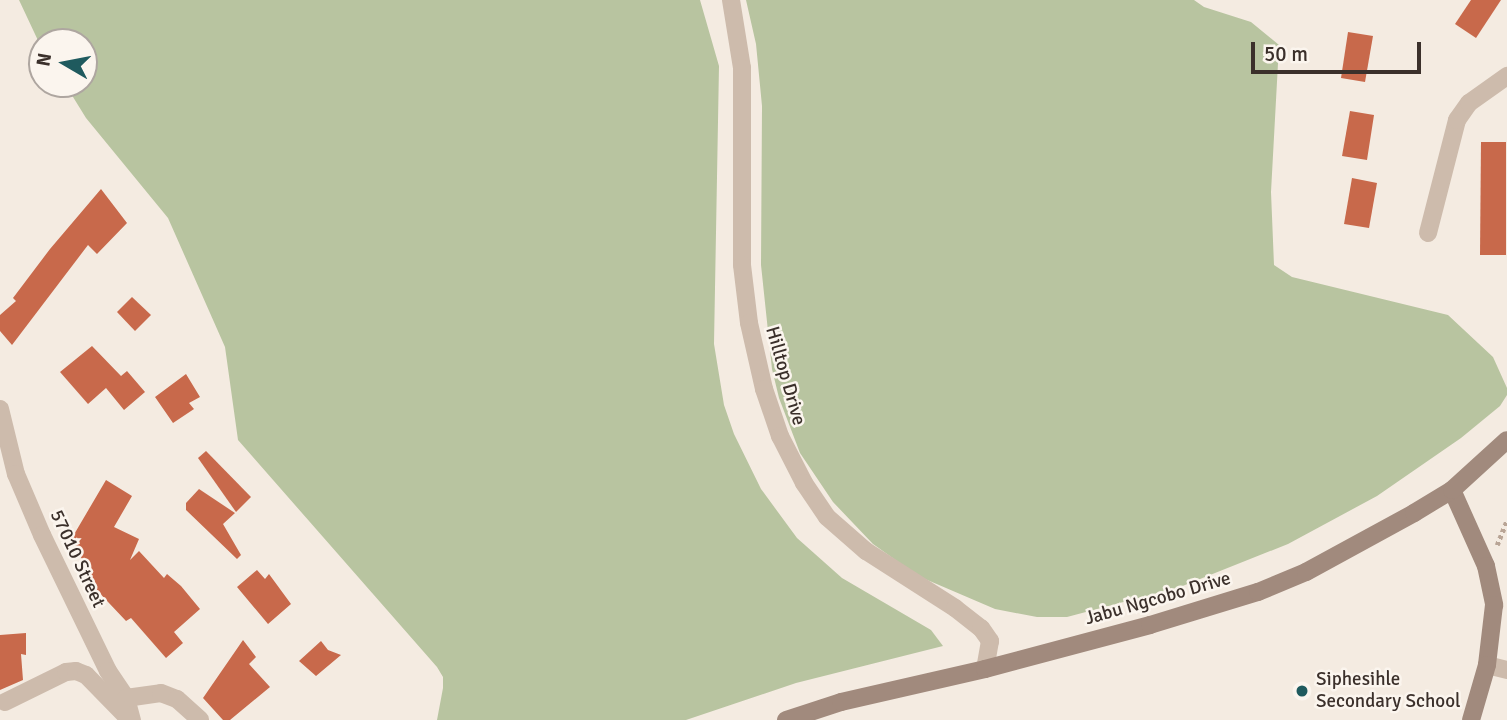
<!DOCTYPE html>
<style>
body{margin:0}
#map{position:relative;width:1507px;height:720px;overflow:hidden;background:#f4ebe1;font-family:Signika,sans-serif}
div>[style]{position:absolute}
.green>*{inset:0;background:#b8c4a0}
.building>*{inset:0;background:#c8694b}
.path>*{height:4.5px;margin-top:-2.25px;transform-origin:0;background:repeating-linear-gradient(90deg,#b9a596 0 3.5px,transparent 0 7px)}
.street>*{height:18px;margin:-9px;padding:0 9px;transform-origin:9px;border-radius:9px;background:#cdbbac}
.secondary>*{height:18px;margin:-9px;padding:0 9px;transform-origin:9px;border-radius:9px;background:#a18a7d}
.dots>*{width:19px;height:19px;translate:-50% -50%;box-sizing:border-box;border:4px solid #fbf5ee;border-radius:50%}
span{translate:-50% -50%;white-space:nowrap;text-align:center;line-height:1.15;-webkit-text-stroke:5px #fbf5ee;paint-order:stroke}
.street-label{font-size:19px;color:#3b302b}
.poi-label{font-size:19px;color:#3b302b}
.left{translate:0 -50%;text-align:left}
.north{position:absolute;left:28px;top:28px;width:70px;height:70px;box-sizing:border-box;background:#fbf5ee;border:2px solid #aea6a0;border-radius:50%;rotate:280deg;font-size:19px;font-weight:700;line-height:28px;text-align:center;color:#3b302b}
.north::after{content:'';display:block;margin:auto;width:24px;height:32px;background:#1f5a5e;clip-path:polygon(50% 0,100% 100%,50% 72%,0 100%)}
.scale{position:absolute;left:1251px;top:42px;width:170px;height:32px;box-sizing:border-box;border:4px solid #3b302b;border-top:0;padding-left:9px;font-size:21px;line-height:24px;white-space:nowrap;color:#3b302b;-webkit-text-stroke:5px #fbf5ee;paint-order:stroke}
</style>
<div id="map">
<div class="green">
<i style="clip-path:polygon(19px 0,700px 0,719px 66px,714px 344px,724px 405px,734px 434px,761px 489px,797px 538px,842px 578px,931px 630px,943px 646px,796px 683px,686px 720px,437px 720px,443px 688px,443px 677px,437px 667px,238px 440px,225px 347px,168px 218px,86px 118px,65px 84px,84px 84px,84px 42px,42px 42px,42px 49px)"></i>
<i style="clip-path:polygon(746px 0,1194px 0,1204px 7px,1251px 22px,1279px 45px,1271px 192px,1274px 265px,1292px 277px,1448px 315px,1493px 357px,1507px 388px,1507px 395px,1500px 406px,1461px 438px,1377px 496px,1288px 544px,1180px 587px,1067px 617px,1037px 617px,995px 609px,918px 576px,873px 544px,833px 502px,800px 453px,779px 398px,772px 369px,761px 265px,762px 106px,756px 44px)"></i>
</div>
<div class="building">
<i style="clip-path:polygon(1471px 0,1501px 0,1476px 38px,1455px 24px)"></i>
<i style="clip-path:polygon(1348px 32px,1373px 36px,1365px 82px,1341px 78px)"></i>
<i style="clip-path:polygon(1350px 111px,1374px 115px,1367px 160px,1342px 156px)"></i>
<i style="clip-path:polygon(1481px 142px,1506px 142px,1506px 255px,1480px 255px)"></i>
<i style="clip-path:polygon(1352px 178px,1377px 183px,1369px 228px,1344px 224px)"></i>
<i style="clip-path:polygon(101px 189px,127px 223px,97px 254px,88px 245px,12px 345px,0 331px,0 315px,16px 301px,13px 298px,50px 249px)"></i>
<i style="clip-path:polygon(132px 297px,151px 315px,135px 331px,117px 312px)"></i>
<i style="clip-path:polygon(92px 346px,121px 376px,127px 371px,145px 392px,124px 410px,106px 388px,88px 404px,60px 372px)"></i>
<i style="clip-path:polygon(186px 374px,200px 397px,189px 403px,194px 409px,173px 423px,155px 397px)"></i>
<i style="clip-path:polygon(206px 451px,251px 497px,236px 512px,198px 458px)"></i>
<i style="clip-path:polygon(106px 480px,132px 496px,114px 527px,139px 539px,130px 560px,139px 551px,164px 578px,167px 574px,181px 586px,200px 609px,174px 632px,183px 643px,166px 658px,131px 618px,126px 621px,75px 567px,83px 560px,69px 543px)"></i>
<i style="clip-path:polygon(199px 489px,235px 513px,223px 524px,241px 555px,237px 559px,186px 510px,186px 503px)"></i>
<i style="clip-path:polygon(257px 570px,265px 579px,269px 574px,291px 604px,268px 624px,237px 587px)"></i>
<i style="clip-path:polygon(26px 633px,26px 655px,21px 654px,23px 680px,0 690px,0 635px)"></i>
<i style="clip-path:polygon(243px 640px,256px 657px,249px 664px,270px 687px,230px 720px,223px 720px,203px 698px)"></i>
<i style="clip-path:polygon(321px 641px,328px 650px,341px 655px,316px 676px,299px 661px)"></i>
</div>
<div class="path">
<i style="left:1497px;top:545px;width:27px;rotate:-68deg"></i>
</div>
<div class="street">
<i style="left:731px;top:0;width:69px;rotate:80.8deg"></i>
<i style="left:742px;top:68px;width:197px;rotate:90deg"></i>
<i style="left:742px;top:265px;width:58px;rotate:83.1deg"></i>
<i style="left:749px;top:323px;width:68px;rotate:77.2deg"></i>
<i style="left:764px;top:389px;width:50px;rotate:71.2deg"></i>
<i style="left:780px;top:436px;width:53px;rotate:62.9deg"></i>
<i style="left:804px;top:483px;width:41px;rotate:55.9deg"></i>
<i style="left:827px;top:517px;width:52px;rotate:41.1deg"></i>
<i style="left:866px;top:551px;width:106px;rotate:32.6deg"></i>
<i style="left:955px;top:608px;width:33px;rotate:38deg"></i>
<i style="left:981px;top:628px;width:16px;rotate:55deg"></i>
<i style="left:990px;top:641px;width:28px;rotate:100deg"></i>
<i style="left:1428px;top:233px;width:117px;rotate:-75.6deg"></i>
<i style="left:1457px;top:120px;width:21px;rotate:-55deg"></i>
<i style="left:1469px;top:103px;width:47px;rotate:-35.4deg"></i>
<i style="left:0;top:409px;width:67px;rotate:76.2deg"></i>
<i style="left:16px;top:474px;width:66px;rotate:66.9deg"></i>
<i style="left:42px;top:535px;width:151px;rotate:64.1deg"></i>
<i style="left:108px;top:671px;width:32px;rotate:56deg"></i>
<i style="left:126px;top:698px;width:23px;rotate:75deg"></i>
<i style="left:1487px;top:665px;width:21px;rotate:14deg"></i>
<i style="left:126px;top:698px;width:35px;rotate:-8deg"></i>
<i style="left:161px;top:693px;width:17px;rotate:21deg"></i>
<i style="left:177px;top:699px;width:31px;rotate:42deg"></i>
<i style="left:5px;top:702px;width:68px;rotate:-26.2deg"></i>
<i style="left:66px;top:672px;width:10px;rotate:-6deg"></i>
<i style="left:76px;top:671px;width:11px;rotate:22deg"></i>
<i style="left:86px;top:675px;width:63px;rotate:45.6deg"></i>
</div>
<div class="secondary">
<i style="left:1452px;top:490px;width:83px;rotate:65.9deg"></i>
<i style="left:1486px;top:566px;width:40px;rotate:78deg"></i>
<i style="left:1494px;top:605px;width:60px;rotate:96.7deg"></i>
<i style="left:1487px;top:665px;width:57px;rotate:106.2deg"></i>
<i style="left:786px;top:720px;width:58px;rotate:-18.1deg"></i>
<i style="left:841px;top:702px;width:148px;rotate:-12.9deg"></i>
<i style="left:985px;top:669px;width:171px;rotate:-14.9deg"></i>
<i style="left:1150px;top:625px;width:113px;rotate:-17deg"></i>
<i style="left:1258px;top:592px;width:52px;rotate:-22.6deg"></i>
<i style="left:1306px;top:572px;width:123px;rotate:-28.6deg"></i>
<i style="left:1414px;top:513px;width:44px;rotate:-31.2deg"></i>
<i style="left:1452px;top:490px;width:74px;rotate:-42.3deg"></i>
</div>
<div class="dots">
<i style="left:1302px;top:691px;background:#1f5a5e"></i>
</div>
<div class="street-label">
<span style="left:785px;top:376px;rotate:74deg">Hilltop Drive</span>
<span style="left:77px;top:559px;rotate:65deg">57010 Street</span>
<span style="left:1158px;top:599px;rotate:-16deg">Jabu Ngcobo Drive</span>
</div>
<div class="poi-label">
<span class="left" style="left:1316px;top:691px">Siphesihle<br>Secondary School</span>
</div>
<div class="north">N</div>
<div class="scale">50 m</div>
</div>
